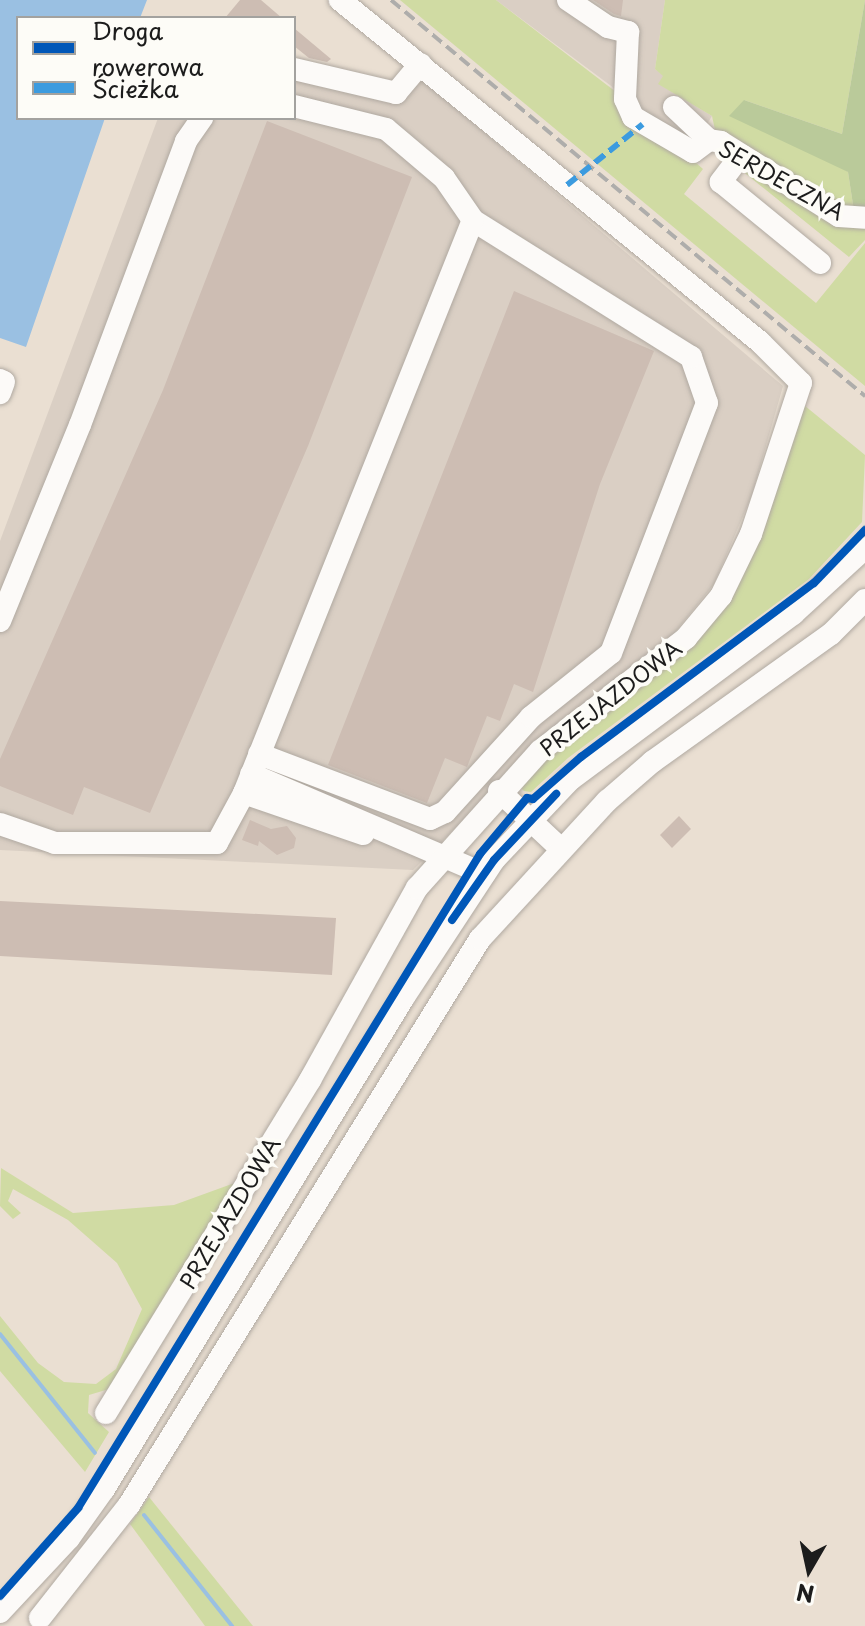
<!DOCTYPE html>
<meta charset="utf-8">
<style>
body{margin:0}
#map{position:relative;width:865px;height:1626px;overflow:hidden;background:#eadfd2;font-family:"Playpen Sans",sans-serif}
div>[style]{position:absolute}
.industrial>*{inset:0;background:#dacfc4}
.green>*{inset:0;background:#d0dba3}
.forest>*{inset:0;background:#baca9a}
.water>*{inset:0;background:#9ac0e2}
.stream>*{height:4px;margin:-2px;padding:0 2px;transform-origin:2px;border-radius:2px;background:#9ac0e2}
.building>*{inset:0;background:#cdbdb3}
.roads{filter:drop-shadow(0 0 2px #b0a9a1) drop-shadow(0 0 2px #b0a9a1)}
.minor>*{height:22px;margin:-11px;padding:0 11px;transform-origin:11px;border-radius:11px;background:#fcfaf8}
.rail>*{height:4px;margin-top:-2px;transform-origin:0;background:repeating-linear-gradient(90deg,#aeadab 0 12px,transparent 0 18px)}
.quiet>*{height:6px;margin-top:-3px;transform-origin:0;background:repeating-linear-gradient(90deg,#3c9bdf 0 12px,transparent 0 18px)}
.cycleway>*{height:8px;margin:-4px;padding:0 4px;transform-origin:4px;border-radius:4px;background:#0057b8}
span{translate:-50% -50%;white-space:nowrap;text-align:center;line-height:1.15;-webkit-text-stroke:8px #fdfcf7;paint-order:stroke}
.street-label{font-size:22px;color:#1c1c1c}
.legend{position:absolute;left:16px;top:16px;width:280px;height:104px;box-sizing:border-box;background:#fdfcf7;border:2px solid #a3a29f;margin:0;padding:10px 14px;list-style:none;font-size:24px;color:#1c1c1c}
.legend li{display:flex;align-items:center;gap:16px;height:40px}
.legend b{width:40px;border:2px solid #a3a29f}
.north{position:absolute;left:769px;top:1530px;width:80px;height:80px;-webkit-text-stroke:6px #fdfcf7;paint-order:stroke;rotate:189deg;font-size:22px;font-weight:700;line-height:32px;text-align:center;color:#1c1c1c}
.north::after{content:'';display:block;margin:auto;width:28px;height:36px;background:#1c1c1c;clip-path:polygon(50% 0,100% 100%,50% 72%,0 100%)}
</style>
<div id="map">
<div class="industrial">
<i style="clip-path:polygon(496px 0,665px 0,655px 69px,664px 76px,659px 84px,712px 116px,693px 147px)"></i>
<i style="clip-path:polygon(419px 77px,783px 386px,752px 495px,714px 584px,667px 642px,549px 735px,413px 870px,0 850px,0 541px,158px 118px,294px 118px,294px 79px,402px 103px)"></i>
</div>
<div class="green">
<i style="clip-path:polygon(400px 0,496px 0,616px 92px,703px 169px,684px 194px,816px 303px,865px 243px,865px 386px)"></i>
<i style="clip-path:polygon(665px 0,865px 0,842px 134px,744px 100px,848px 172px,854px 211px,865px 216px,865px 240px,849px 257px,720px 153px,712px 116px,658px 84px,663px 76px,655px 69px)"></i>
<i style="clip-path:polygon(799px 401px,865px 455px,862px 522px,809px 579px,568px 758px,531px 792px,524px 791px,516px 783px,724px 599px)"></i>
<i style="clip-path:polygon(1px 1168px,73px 1213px,174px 1205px,240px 1181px,109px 1389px,89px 1395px,88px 1413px,109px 1432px,85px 1472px,0 1371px,0 1316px,38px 1363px,64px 1382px,96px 1384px,116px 1369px,142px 1309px,117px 1263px,68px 1220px,13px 1189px,8px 1201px,21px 1213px,13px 1219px,0 1206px)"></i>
<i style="clip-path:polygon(149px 1497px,253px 1626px,205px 1626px,130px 1524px)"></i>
</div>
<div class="forest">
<i style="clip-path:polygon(865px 0,865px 208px,854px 211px,848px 172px,729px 116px,744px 100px,842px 134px)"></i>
</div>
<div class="water">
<i style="clip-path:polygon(0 0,147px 0,140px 18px,18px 18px,18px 118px,105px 118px,26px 347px,0 338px)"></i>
</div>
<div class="stream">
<i style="left:0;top:1334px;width:152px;rotate:51.4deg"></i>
<i style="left:144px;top:1515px;width:142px;rotate:51.6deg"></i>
</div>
<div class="building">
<i style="clip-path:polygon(240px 0,261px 0,282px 18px,225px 18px)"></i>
<i style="clip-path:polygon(593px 0,623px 0,621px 16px,614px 14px)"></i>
<i style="clip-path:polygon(294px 28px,331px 59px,327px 62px,309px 58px,294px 46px)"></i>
<i style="clip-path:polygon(267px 121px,412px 177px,308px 446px,150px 813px,84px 787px,73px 815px,0 786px,0 759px,163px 390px)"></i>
<i style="clip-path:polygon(514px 291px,654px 351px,600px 484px,533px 692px,514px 684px,500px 721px,487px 716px,467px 767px,445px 758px,427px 803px,328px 765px)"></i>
<i style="clip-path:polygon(679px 816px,691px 829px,672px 848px,660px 835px)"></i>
<i style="clip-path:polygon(250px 820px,271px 829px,287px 826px,296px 838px,294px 848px,277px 855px,259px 841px,258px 846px,242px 840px)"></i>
<i style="clip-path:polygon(0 901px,336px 918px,332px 975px,0 956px)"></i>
</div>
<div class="roads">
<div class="minor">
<i style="left:568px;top:0;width:48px;rotate:34deg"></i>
<i style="left:608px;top:27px;width:21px;rotate:14deg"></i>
<i style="left:628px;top:32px;width:67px;rotate:92.6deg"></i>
<i style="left:625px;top:99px;width:20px;rotate:66deg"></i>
<i style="left:633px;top:117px;width:69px;rotate:30.3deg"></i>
<i style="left:693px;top:152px;width:20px;rotate:-37deg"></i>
<i style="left:709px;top:140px;width:12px;rotate:9deg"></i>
<i style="left:721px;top:142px;width:139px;rotate:32.1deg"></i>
<i style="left:839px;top:216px;width:26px;rotate:4deg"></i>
<i style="left:294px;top:69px;width:105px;rotate:13.2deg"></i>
<i style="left:396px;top:93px;width:38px;rotate:-50deg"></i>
<i style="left:674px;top:107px;width:48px;rotate:43.3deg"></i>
<i style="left:741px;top:155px;width:34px;rotate:127deg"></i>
<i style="left:721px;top:182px;width:128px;rotate:39.3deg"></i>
<i style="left:0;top:380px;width:4px;rotate:27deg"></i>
<i style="left:4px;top:382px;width:12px;rotate:110deg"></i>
<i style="left:0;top:621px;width:212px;rotate:-67.8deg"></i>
<i style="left:80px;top:425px;width:303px;rotate:-69.5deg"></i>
<i style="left:186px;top:141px;width:28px;rotate:-55deg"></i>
<i style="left:259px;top:754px;width:183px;rotate:20.8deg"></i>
<i style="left:430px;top:819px;width:17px;rotate:-25deg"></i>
<i style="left:445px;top:812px;width:128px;rotate:-47.8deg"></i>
<i style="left:531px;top:717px;width:102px;rotate:-38.7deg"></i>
<i style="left:611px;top:653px;width:268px;rotate:-69deg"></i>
<i style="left:707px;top:403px;width:49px;rotate:-109.2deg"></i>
<i style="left:691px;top:357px;width:257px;rotate:-147.9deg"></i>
<i style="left:251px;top:774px;width:254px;rotate:23.2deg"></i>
<i style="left:499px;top:791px;width:85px;rotate:43.1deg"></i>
<i style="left:244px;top:793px;width:126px;rotate:19deg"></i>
<i style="left:0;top:824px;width:58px;rotate:19.1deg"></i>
<i style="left:55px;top:843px;width:162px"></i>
<i style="left:217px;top:843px;width:57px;rotate:-61.6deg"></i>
<i style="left:244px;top:793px;width:617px;rotate:-68.22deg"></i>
<i style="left:473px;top:220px;width:51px;rotate:-124.6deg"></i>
<i style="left:444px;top:178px;width:76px;rotate:-139.8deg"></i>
<i style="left:386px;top:129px;width:95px;rotate:-166deg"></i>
<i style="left:106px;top:1413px;width:391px;rotate:-58.5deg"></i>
<i style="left:310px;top:1080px;width:220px;rotate:-60.9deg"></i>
<i style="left:417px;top:888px;width:184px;rotate:-48.1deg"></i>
<i style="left:540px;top:751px;width:185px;rotate:-37.7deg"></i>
<i style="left:686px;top:638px;width:55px;rotate:-50.2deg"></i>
<i style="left:721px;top:596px;width:69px;rotate:-64.2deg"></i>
<i style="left:751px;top:534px;width:159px;rotate:-71.7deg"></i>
<i style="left:801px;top:383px;width:58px;rotate:-135deg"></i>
<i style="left:760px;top:342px;width:542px;rotate:-140.84deg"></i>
<i style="left:0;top:1612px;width:101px;rotate:-47deg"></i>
<i style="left:69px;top:1538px;width:60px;rotate:-54.5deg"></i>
<i style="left:104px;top:1489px;width:576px;rotate:-58.63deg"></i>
<i style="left:404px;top:997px;width:164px;rotate:-56.7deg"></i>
<i style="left:494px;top:860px;width:112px;rotate:-46.5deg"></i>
<i style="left:571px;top:779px;width:277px;rotate:-36.6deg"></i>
<i style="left:793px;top:614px;width:98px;rotate:-42.5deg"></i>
<i style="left:40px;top:1618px;width:144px;rotate:-51.8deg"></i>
<i style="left:129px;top:1505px;width:666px;rotate:-58.2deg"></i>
<i style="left:480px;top:939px;width:188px;rotate:-47.4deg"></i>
<i style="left:607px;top:801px;width:60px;rotate:-40.9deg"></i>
<i style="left:652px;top:762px;width:220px;rotate:-35.6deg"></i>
<i style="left:831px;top:634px;width:48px;rotate:-45deg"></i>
</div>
</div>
<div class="rail">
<i style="left:391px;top:0;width:618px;rotate:39.88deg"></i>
</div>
<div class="quiet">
<i style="left:567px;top:185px;width:97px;rotate:-38.8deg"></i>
</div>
<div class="cycleway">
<i style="left:452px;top:920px;width:73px;rotate:-55deg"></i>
<i style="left:494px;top:860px;width:91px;rotate:-46.8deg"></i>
<i style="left:0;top:1596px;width:118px;rotate:-48.4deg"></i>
<i style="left:78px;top:1508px;width:768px;rotate:-58.42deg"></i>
<i style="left:480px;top:854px;width:73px;rotate:-50deg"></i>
<i style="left:527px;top:798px;width:6px;rotate:9deg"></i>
<i style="left:533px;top:799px;width:64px;rotate:-41.2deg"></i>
<i style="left:581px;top:757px;width:291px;rotate:-36.8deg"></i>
<i style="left:814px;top:583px;width:74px;rotate:-46.1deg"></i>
</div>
<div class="street-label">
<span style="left:782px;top:179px;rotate:29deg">SERDECZNA</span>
<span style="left:610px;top:697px;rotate:-38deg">PRZEJAZDOWA</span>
<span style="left:229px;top:1212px;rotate:-59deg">PRZEJAZDOWA</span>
</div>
<ul class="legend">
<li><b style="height:10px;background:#0057b8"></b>Droga rowerowa</li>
<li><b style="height:10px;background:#3c9bdf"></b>Ścieżka</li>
</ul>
<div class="north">N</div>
</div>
